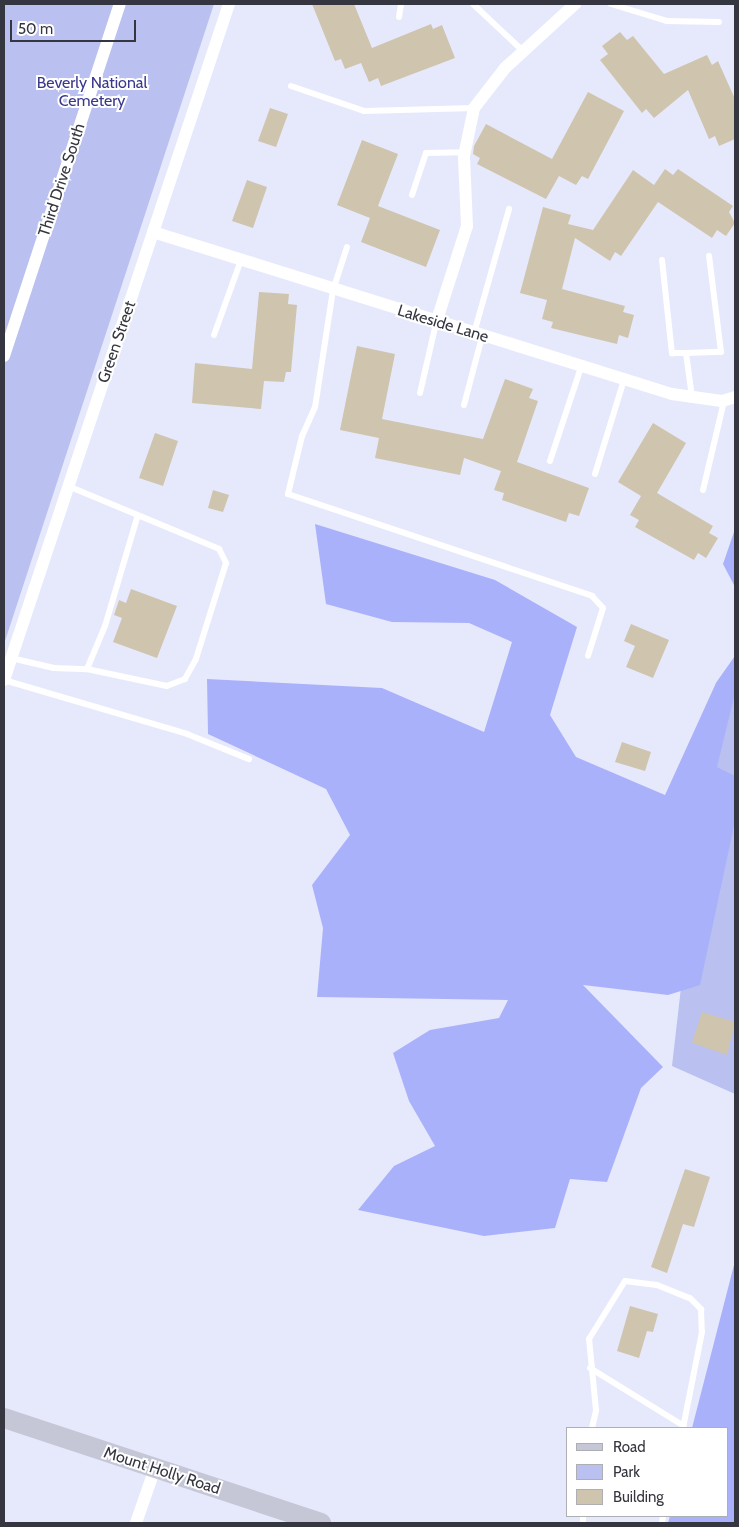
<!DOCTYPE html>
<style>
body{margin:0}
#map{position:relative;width:739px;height:1527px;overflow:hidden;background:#e6e9fc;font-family:Cabin,sans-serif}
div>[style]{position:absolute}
.green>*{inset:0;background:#bac0ef}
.forest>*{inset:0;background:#aab1fb}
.building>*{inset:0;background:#cfc4ae}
.service>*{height:6px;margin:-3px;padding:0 3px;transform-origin:3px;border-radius:3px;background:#fff}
.minor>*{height:12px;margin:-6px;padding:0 6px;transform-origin:6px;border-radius:6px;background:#fff}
.primary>*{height:20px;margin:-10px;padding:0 10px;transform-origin:10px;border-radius:10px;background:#c5c7d6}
span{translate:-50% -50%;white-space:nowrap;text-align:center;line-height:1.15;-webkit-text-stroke:4px #fff;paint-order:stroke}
.park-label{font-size:16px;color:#3a388c}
.street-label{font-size:16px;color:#35363f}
.frame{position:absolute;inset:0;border:5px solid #35363f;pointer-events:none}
.legend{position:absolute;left:566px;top:1427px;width:162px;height:90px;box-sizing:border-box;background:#fff;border:1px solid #aeafb2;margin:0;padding:6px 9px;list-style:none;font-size:15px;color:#35363f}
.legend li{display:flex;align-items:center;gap:10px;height:25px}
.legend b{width:25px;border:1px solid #aeafb2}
.scale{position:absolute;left:10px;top:20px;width:126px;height:22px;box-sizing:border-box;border:2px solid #35363f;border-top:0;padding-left:6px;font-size:15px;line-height:18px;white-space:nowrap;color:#35363f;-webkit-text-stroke:4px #fff;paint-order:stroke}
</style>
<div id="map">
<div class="green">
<i style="clip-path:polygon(4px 4px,214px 4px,4px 644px)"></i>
<i style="clip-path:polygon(735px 656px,735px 1094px,672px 1066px,716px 683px)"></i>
</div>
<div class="forest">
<i style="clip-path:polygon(315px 524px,495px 580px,577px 627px,550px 715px,576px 757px,665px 795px,716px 683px,735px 656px,735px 693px,717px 767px,735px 776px,735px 821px,700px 985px,668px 995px,583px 985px,663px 1067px,641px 1088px,607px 1182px,570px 1179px,555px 1228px,484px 1236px,358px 1210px,394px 1166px,435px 1146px,409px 1101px,393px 1053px,430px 1030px,499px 1018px,508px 1000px,317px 997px,323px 928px,312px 885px,350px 835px,326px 789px,208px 734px,207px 679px,382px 688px,484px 732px,512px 642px,469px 623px,392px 622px,326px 604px)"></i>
<i style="clip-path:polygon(735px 529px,735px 587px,723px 564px)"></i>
<i style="clip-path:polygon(735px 1261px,735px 1523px,668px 1523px,670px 1516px,728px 1516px,728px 1428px,692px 1428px)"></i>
</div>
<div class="building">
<i style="clip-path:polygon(312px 4px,354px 4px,372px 48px,431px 24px,433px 29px,442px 25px,455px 58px,381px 86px,378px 78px,369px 82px,361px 63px,345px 69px,341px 59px,335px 61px)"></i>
<i style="clip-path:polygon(620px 32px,627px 40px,633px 36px,664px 74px,707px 55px,712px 65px,718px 61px,735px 99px,735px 139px,719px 146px,715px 136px,709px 139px,688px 90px,654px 118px,646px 109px,642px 113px,600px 60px,608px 54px,602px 46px)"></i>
<i style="clip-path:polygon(588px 92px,624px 111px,588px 179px,582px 176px,576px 185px,559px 176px,546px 199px,477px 164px,480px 158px,473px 154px,474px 146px,486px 124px,552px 159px)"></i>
<i style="clip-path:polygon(270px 108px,288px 114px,276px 147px,258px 141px)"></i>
<i style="clip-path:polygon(362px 140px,398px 154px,378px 206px,440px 230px,426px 267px,361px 242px,370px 218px,337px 205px)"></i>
<i style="clip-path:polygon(665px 169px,673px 175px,678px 169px,733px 206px,729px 212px,735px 223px,726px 236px,717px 230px,712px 238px,658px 202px,621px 256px,615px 252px,610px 261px,575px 238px,562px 289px,625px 306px,623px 312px,634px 315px,628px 338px,619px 335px,617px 344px,551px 328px,553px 322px,542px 319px,547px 300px,520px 293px,543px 207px,571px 215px,568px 224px,593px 230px,633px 170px,654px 185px)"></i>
<i style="clip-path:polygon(247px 180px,267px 187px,253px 228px,232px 221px)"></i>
<i style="clip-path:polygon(259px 292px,289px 294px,288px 304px,297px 305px,291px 372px,286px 372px,284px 382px,264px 381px,261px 409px,192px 403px,195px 363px,252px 369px)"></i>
<i style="clip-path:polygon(357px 346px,395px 354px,382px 419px,483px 439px,505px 379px,533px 389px,529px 398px,538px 401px,517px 462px,589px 488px,579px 516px,569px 513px,566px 522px,502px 500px,504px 493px,494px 490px,501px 471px,464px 458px,460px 475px,375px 458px,379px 438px,340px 430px)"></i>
<i style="clip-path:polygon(653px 423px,686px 443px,657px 493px,713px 526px,709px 533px,718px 538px,706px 558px,698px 553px,694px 560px,635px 527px,639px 520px,630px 515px,641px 496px,618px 482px)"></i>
<i style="clip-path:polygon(155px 433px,178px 441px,163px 486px,139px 478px)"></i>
<i style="clip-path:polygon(213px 490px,229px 495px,223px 512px,208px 508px)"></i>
<i style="clip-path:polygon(131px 589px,177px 606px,157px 658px,113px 642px,122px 618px,114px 615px,119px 600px,126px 603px)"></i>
<i style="clip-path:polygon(631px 624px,669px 640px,653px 678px,626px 667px,635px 646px,624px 641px)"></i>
<i style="clip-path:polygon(622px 742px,651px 752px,645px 771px,615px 762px)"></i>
<i style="clip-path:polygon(702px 1012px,735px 1022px,727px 1055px,692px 1043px)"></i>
<i style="clip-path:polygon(685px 1169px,710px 1177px,694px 1227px,683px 1224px,667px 1273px,651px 1267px)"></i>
<i style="clip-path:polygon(630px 1306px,658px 1314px,653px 1332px,647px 1331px,639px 1358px,617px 1351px)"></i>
</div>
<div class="service">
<i style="left:473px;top:4px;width:69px;rotate:43.2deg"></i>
<i style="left:611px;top:4px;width:59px;rotate:16.9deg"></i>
<i style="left:667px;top:21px;width:52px;rotate:1.1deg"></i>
<i style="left:399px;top:17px;width:13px;rotate:-81deg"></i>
<i style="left:291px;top:86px;width:77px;rotate:18.9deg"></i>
<i style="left:364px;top:111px;width:110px;rotate:-1.6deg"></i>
<i style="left:412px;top:195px;width:44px;rotate:-71.6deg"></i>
<i style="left:426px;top:153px;width:39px;rotate:-1deg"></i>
<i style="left:347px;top:247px;width:45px;rotate:108deg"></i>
<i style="left:333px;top:290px;width:118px;rotate:98.7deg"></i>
<i style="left:315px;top:407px;width:32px;rotate:114deg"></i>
<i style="left:302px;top:436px;width:60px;rotate:103.6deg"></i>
<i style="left:288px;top:494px;width:321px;rotate:18.5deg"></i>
<i style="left:592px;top:596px;width:16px;rotate:47deg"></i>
<i style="left:603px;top:608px;width:50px;rotate:107.4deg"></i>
<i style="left:662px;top:260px;width:94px;rotate:83.9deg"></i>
<i style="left:672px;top:353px;width:14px"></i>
<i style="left:686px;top:353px;width:44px;rotate:82.2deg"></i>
<i style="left:474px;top:333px;width:129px;rotate:-74.2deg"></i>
<i style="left:214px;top:335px;width:80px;rotate:-70.2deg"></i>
<i style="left:686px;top:353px;width:35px;rotate:-2deg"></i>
<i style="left:721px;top:352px;width:97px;rotate:-97.1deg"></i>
<i style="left:420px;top:393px;width:72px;rotate:-77.1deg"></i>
<i style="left:464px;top:405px;width:70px;rotate:-75.2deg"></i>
<i style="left:550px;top:461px;width:99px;rotate:-71.7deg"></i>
<i style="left:595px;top:474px;width:98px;rotate:-72.9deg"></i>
<i style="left:68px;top:486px;width:164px;rotate:22.6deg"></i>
<i style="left:219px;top:549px;width:16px;rotate:63deg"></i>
<i style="left:226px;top:563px;width:101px;rotate:107.4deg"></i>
<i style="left:196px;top:659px;width:23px;rotate:119deg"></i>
<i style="left:185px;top:679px;width:19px;rotate:159deg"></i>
<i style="left:167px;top:686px;width:82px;rotate:-168deg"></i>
<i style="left:703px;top:490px;width:91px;rotate:-76.7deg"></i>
<i style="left:11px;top:658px;width:44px;rotate:13.1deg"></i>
<i style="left:54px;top:668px;width:33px;rotate:2deg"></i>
<i style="left:87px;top:669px;width:47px;rotate:-67.3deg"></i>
<i style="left:105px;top:626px;width:113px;rotate:-73.5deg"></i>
<i style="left:4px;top:680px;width:191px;rotate:16.4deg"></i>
<i style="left:187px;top:734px;width:67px;rotate:22deg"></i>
<i style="left:590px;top:1368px;width:110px;rotate:31.7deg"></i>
<i style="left:592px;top:1428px;width:18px;rotate:-77deg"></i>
<i style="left:596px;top:1410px;width:71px;rotate:-95.6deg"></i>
<i style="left:589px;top:1339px;width:68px;rotate:-58.2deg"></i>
<i style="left:625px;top:1281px;width:32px;rotate:7deg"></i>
<i style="left:657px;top:1285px;width:35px;rotate:22deg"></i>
<i style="left:690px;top:1298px;width:16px;rotate:45deg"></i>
<i style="left:701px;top:1309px;width:23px;rotate:88deg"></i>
<i style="left:702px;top:1332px;width:98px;rotate:101.2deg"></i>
<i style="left:583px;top:1516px;width:7px;rotate:90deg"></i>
<i style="left:662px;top:1523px;width:7px;rotate:-82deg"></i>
</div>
<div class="minor">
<i style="left:153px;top:232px;width:544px;rotate:17.34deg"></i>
<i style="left:672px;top:394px;width:50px;rotate:8deg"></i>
<i style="left:722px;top:401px;width:14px;rotate:-17deg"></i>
<i style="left:436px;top:323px;width:102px;rotate:-72.3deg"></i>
<i style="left:467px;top:226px;width:70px;rotate:-92.5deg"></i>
<i style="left:464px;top:156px;width:49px;rotate:-78.2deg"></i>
<i style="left:474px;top:108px;width:51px;rotate:-52.2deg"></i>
<i style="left:505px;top:68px;width:95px;rotate:-42.4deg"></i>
<i style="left:4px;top:356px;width:371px;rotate:-71.8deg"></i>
<i style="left:4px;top:680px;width:712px;rotate:-71.59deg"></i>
<i style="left:136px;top:1523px;width:58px;rotate:-70.9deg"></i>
</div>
<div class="primary">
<i style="left:4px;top:1418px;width:334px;rotate:18.3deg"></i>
</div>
<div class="park-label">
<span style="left:92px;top:92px">Beverly National<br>Cemetery</span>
</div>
<div class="street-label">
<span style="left:62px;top:180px;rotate:-72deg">Third Drive South</span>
<span style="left:443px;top:324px;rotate:17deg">Lakeside Lane</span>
<span style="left:117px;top:342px;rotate:-71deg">Green Street</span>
<span style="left:162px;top:1471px;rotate:18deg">Mount Holly Road</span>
</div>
<div class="frame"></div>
<ul class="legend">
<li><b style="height:6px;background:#c5c7d6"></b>Road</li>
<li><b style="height:14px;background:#bac0ef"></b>Park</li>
<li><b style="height:14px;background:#cfc4ae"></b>Building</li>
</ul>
<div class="scale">50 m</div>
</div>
